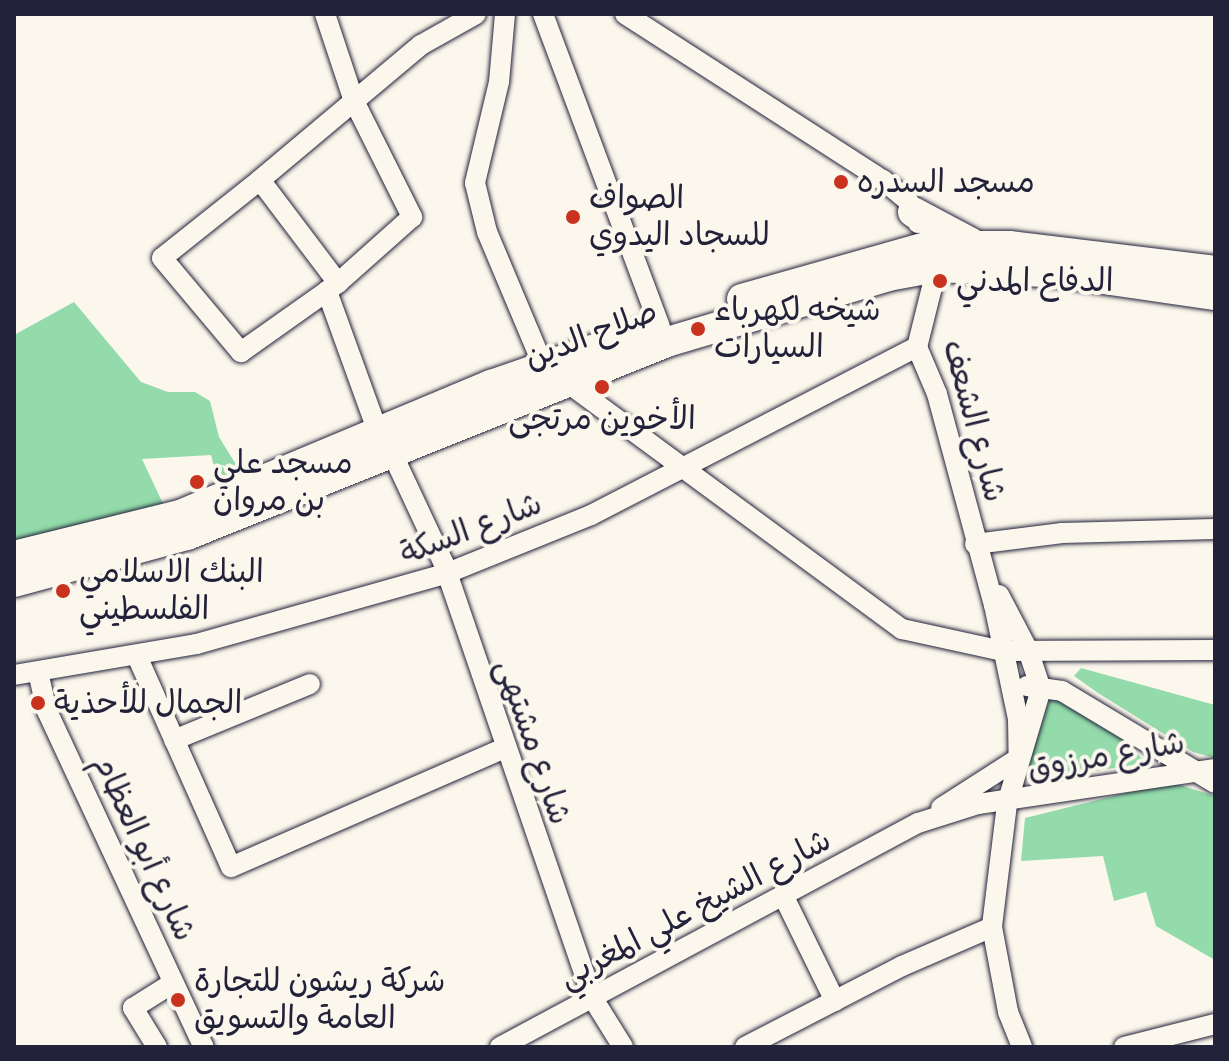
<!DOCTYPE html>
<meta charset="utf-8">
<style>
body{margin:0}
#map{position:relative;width:1229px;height:1061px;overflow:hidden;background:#fbf7ec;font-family:Caveat,"Playpen Sans Arabic",sans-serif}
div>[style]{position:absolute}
.green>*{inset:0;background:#93dbab}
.roads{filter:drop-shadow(0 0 2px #22223b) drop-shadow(0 0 2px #22223b)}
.minor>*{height:20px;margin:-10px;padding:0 10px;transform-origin:10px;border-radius:10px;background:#fbf7ec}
.highway>*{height:30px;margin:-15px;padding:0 15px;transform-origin:15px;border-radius:15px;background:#fbf7ec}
.dots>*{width:22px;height:22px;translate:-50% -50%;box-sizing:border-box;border:4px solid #fbf7ec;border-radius:50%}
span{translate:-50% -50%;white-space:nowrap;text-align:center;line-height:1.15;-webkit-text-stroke:8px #fbf7ec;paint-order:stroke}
.poi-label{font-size:32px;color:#22223b}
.left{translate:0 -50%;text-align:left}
.street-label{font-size:32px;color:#22223b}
.frame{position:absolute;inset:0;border:16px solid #22223b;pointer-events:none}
</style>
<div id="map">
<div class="green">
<i style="clip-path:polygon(74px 302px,141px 382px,168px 392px,195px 392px,210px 401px,219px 437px,245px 479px,220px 490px,211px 455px,142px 459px,166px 510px,14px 548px,14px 335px)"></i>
<i style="clip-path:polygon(1081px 668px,1215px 705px,1215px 758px,1193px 752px,1098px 693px,1074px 676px)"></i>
<i style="clip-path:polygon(1060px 697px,1120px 734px,1142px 759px,1139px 764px,1045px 779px,1028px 766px,1049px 701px)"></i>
<i style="clip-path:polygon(1170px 782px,1215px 796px,1215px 960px,1156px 926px,1146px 892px,1114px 901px,1103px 856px,1021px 861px,1025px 818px)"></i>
</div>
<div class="roads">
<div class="minor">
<i style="left:325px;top:14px;width:92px;rotate:71.6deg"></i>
<i style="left:354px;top:101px;width:130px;rotate:63.4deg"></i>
<i style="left:412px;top:217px;width:99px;rotate:138.3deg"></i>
<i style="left:505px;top:14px;width:68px;rotate:95deg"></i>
<i style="left:499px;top:82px;width:104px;rotate:103.4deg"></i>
<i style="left:475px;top:183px;width:50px;rotate:76.2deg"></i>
<i style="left:487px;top:232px;width:144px;rotate:67.2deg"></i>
<i style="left:543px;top:14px;width:334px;rotate:69.5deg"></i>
<i style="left:625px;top:14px;width:307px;rotate:32.8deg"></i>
<i style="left:883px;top:180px;width:33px;rotate:40deg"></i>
<i style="left:908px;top:201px;width:24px;rotate:66deg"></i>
<i style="left:260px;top:180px;width:125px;rotate:141.5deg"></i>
<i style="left:162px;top:258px;width:123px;rotate:50deg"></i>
<i style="left:241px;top:352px;width:105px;rotate:-35.3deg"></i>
<i style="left:934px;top:259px;width:9px;rotate:69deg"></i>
<i style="left:937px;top:267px;width:82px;rotate:104deg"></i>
<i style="left:917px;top:347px;width:51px;rotate:66.9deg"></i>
<i style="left:937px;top:394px;width:219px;rotate:74.9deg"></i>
<i style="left:994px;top:605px;width:116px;rotate:78.1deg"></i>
<i style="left:1018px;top:719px;width:39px;rotate:89deg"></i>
<i style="left:568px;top:383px;width:415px;rotate:36.4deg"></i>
<i style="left:902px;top:629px;width:103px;rotate:12.3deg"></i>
<i style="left:1003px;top:651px;width:212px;rotate:-0.3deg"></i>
<i style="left:379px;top:435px;width:153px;rotate:-109.9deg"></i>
<i style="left:327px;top:291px;width:14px;rotate:-36deg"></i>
<i style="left:338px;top:283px;width:129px;rotate:-127.1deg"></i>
<i style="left:260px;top:180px;width:210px;rotate:-40deg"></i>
<i style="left:421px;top:45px;width:63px;rotate:-29.4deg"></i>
<i style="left:392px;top:453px;width:123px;rotate:64.9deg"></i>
<i style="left:444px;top:564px;width:458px;rotate:71.1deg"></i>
<i style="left:592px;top:997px;width:59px;rotate:58.2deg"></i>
<i style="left:975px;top:544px;width:88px;rotate:-7.2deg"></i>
<i style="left:1062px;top:533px;width:153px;rotate:-1.5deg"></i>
<i style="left:999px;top:595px;width:62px;rotate:62.2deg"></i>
<i style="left:1028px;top:650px;width:41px;rotate:71.6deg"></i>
<i style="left:1041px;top:689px;width:120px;rotate:106.5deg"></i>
<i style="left:1007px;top:804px;width:124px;rotate:97deg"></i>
<i style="left:992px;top:927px;width:86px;rotate:79.3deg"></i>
<i style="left:1008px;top:1012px;width:38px;rotate:68deg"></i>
<i style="left:137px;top:656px;width:231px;rotate:66deg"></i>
<i style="left:231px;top:867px;width:296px;rotate:-23.5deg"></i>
<i style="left:38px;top:672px;width:40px;rotate:77deg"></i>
<i style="left:47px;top:711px;width:371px;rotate:65deg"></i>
<i style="left:14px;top:675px;width:186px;rotate:-9.6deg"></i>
<i style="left:197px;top:644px;width:258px;rotate:-15.8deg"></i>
<i style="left:445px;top:574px;width:157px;rotate:-22deg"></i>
<i style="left:591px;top:515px;width:367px;rotate:-27.3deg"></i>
<i style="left:1027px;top:686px;width:35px;rotate:8deg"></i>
<i style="left:1062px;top:691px;width:179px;rotate:31deg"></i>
<i style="left:174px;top:740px;width:147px;rotate:-22.4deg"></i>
<i style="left:941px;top:808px;width:93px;rotate:-32.7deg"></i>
<i style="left:783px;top:895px;width:118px;rotate:63.9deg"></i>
<i style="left:157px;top:1047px;width:46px;rotate:-121.6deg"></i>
<i style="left:133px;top:1008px;width:47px;rotate:-32deg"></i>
<i style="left:500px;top:1047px;width:474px;rotate:-28.2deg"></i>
<i style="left:918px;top:823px;width:63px;rotate:-17.6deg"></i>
<i style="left:978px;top:804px;width:240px;rotate:-8.4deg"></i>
<i style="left:745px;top:1047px;width:177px;rotate:-27.3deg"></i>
<i style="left:902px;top:966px;width:98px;rotate:-23.4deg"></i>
<i style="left:1124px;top:1047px;width:94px;rotate:-14.2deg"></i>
</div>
<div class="highway">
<i style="left:913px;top:212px;width:66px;rotate:28.1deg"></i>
<i style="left:742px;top:299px;width:194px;rotate:-15.8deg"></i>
<i style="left:929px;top:246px;width:80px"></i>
<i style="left:1009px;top:246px;width:208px;rotate:6.9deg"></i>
<i style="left:14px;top:556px;width:171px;rotate:-13.9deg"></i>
<i style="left:180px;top:515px;width:337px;rotate:-22.7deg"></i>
<i style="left:491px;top:385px;width:162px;rotate:-19.1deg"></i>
<i style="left:14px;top:582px;width:179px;rotate:-15.2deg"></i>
<i style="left:187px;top:535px;width:517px;rotate:-21.9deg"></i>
<i style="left:667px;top:342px;width:231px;rotate:-16.6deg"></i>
<i style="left:888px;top:276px;width:50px;rotate:-10.4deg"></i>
<i style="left:937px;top:267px;width:125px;rotate:2.7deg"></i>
<i style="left:1062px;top:273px;width:155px;rotate:8.2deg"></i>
</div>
</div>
<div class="dots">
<i style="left:841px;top:182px;background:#c8321e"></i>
<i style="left:573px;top:217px;background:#c8321e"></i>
<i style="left:940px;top:281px;background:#c8321e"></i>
<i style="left:698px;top:329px;background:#c8321e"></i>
<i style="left:602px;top:387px;background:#c8321e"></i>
<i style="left:197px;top:482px;background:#c8321e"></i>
<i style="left:63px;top:591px;background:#c8321e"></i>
<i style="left:38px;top:703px;background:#c8321e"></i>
<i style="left:178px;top:1000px;background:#c8321e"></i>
</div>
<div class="poi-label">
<span class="left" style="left:857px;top:182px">مسجد السدره</span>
<span class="left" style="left:589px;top:217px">الصواف<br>للسجاد اليدوي</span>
<span class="left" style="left:956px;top:281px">الدفاع المدني</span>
<span class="left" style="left:714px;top:329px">شيخه لكهرباء<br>السيارات</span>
<span style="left:602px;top:419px">الأخوين مرتجى</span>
<span class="left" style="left:213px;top:482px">مسجد علي<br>بن مروان</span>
<span class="left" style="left:79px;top:591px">البنك الاسلامي<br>الفلسطيني</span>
<span class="left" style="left:54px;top:703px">الجمال للأحذية</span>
<span class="left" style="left:194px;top:1000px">شركة ريشون للتجارة<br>العامة والتسويق</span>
</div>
<div class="street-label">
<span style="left:591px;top:335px;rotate:-21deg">صلاح الدين</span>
<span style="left:974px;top:421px;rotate:75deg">شارع الشعف</span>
<span style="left:471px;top:529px;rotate:-21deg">شارع السكة</span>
<span style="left:533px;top:742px;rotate:71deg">شارع مشتهى</span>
<span style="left:1106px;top:756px;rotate:-10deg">شارع مرزوق</span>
<span style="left:144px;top:848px;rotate:65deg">شارع أبو العظام</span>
<span style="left:695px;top:909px;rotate:-28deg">شارع الشيخ علي المغربي</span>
</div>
<div class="frame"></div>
</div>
